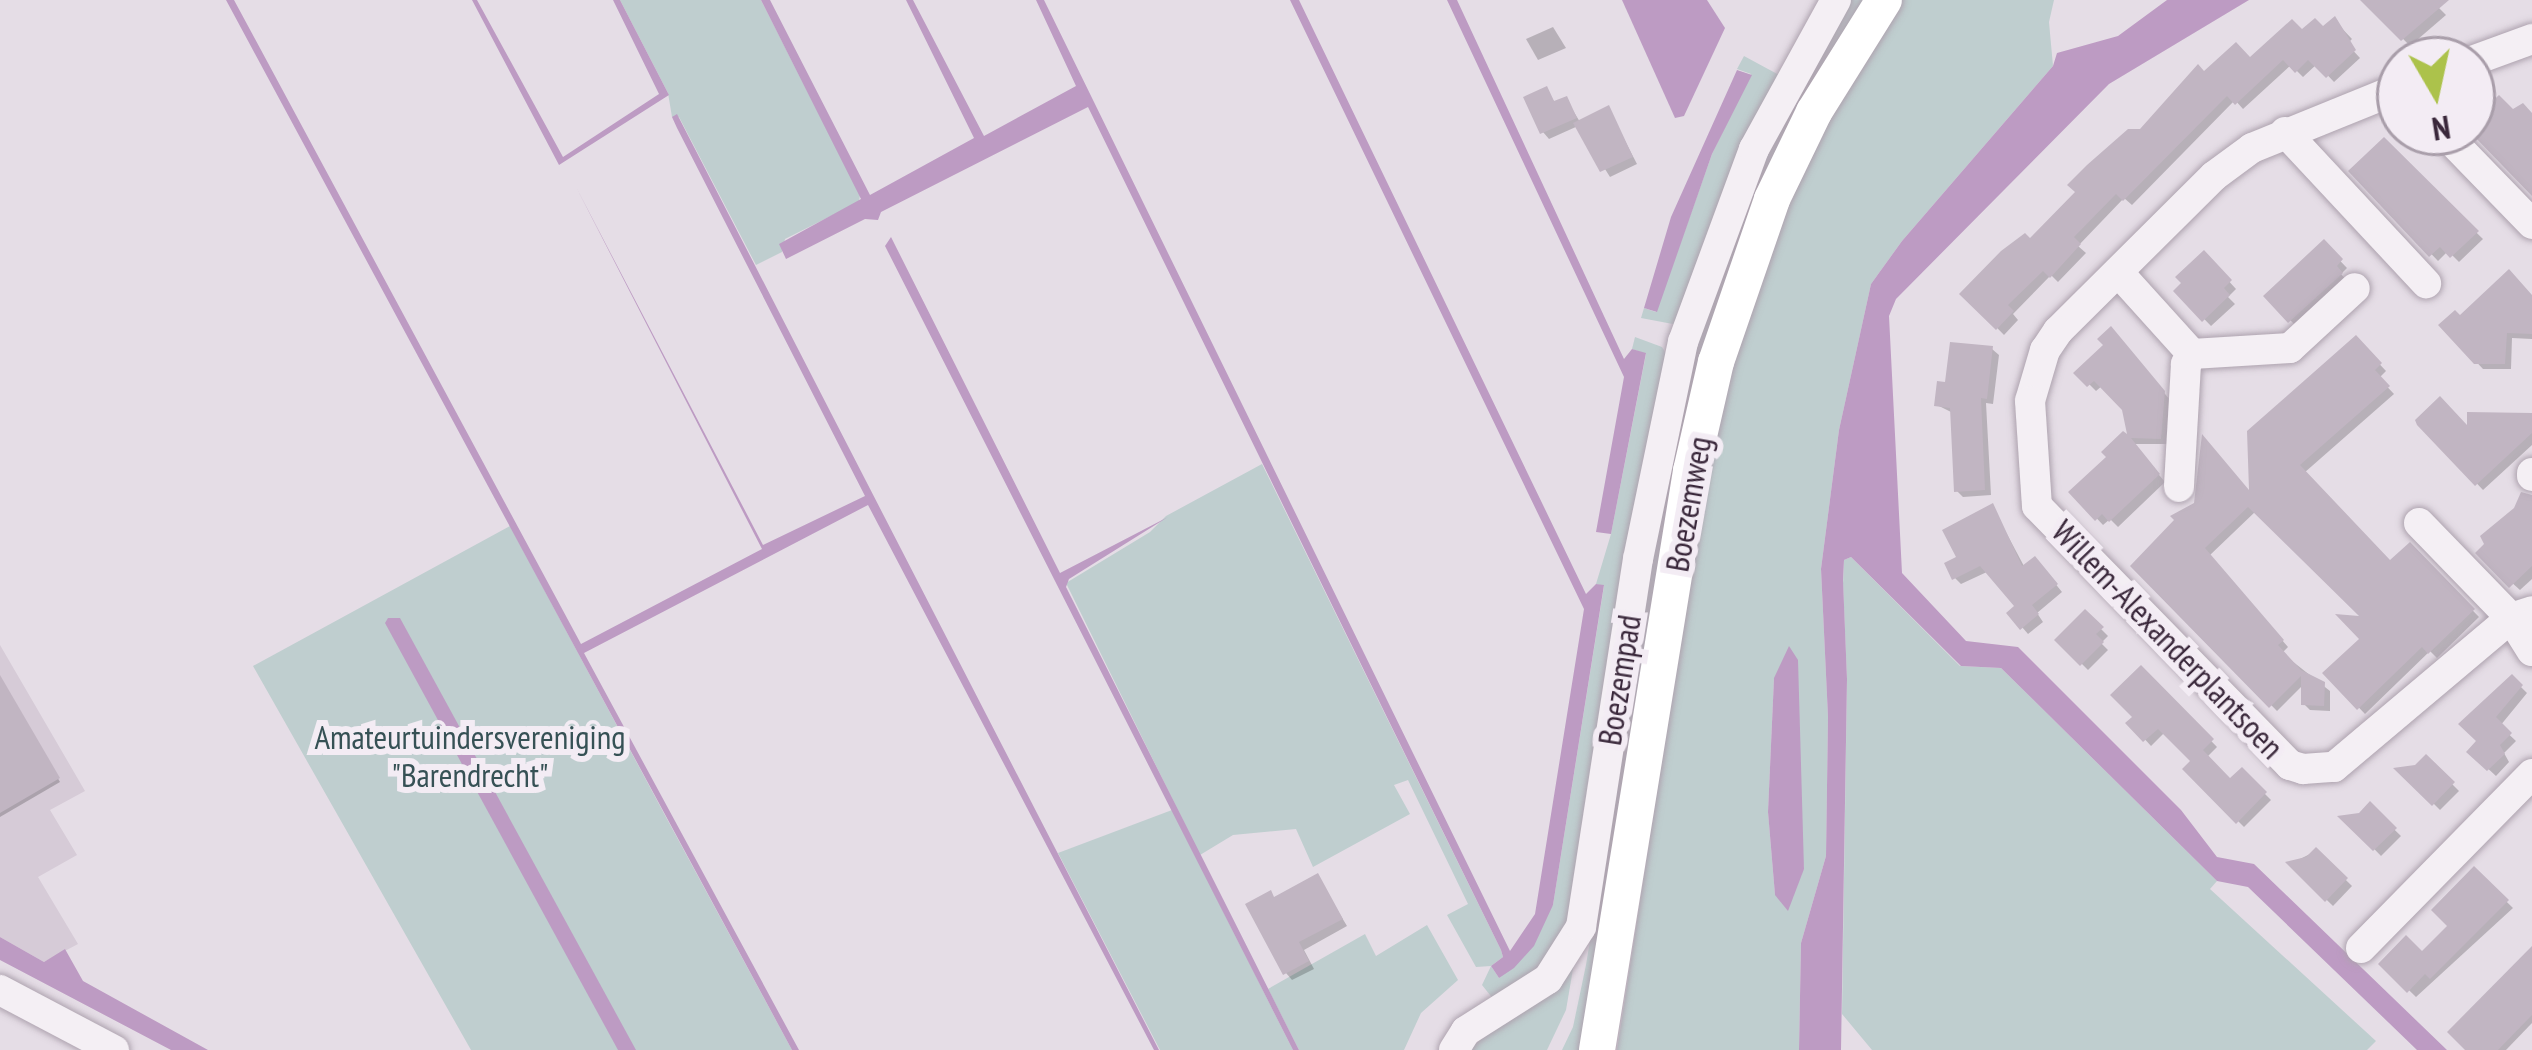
<!DOCTYPE html>
<style>
body{margin:0}
#map{position:relative;width:2532px;height:1050px;overflow:hidden;background:#e5dde6;font-family:"PT Sans Narrow",sans-serif}
div>[style]{position:absolute}
.built>*{inset:0;background:#d6cbd7}
.green>*{inset:0;background:#bfcecf}
.water>*{inset:0;background:#bd9bc3}
.shadow>*{inset:0;background:#0003}
.building>*{inset:0;background:#c1b5c2}
.roads{filter:drop-shadow(0 0 3px #aea3af) drop-shadow(0 0 3px #aea3af)}
.minor>*{height:30px;margin:-15px;padding:0 15px;transform-origin:15px;border-radius:15px;background:#f4eff4}
.major>*{height:36px;margin:-18px;padding:0 18px;transform-origin:18px;border-radius:18px;background:#fff}
span{translate:-50% -50%;white-space:nowrap;text-align:center;line-height:1.15;-webkit-text-stroke:12px #f3ecf4;paint-order:stroke}
.street-label{font-size:33px;color:#3a283b}
.park-label{font-size:33px;color:#365155}
.north{position:absolute;left:2376px;top:36px;width:120px;height:120px;box-sizing:border-box;background:#f3ecf4;border:3px solid #a99eaa;border-radius:50%;rotate:171deg;font-size:33px;font-weight:700;line-height:48px;text-align:center;color:#3a283b}
.north::after{content:'';display:block;margin:auto;width:42px;height:54px;background:#acc24b;clip-path:polygon(50% 0,100% 100%,50% 72%,0 100%)}
</style>
<div id="map">
<div class="built">
<i style="clip-path:polygon(0 645px,85px 791px,50px 810px,77px 855px,38px 877px,78px 944px,44px 962px,0 937px)"></i>
</div>
<div class="green">
<i style="clip-path:polygon(620px 0,761px 0,860px 195px,859px 202px,785px 239px,782px 252px,756px 265px,679px 117px,672px 117px,668px 93px)"></i>
<i style="clip-path:polygon(1850px 0,1868px 0,1752px 212px,1585px 1050px,1562px 1050px,1573px 1027px,1586px 965px,1680px 395px,1753px 174px)"></i>
<i style="clip-path:polygon(evenodd,1902px 0,2054px 0,2049px 22px,2053px 66px,1902px 241px,1871px 284px,1839px 430px,1821px 569px,1828px 717px,1826px 856px,1801px 943px,1799px 1050px,1617px 1050px,1711px 442px,1749px 297px,1830px 110px,1902px 0,1774px 678px,1804px 869px,1775px 895px,1768px 812px,1774px 678px)"></i>
<i style="clip-path:polygon(1744px 56px,1781px 76px,1678px 325px,1641px 318px,1644px 308px,1656px 312px,1712px 154px,1751px 74px,1737px 69px)"></i>
<i style="clip-path:polygon(1635px 337px,1662px 347px,1670px 360px,1572px 919px,1545px 966px,1494px 1000px,1482px 985px,1491px 966px,1476px 967px,1447px 915px,1468px 904px,1408px 780px,1394px 785px,1410px 814px,1313px 867px,1296px 829px,1233px 835px,1200px 855px,1066px 583px,1150px 532px,1166px 516px,1262px 464px,1501px 950px,1503px 957px,1491px 966px,1499px 978px,1553px 905px,1604px 586px,1596px 584px,1611px 534px,1646px 354px,1632px 349px)"></i>
<i style="clip-path:polygon(510px 526px,667px 819px,792px 1050px,471px 1050px,253px 666px)"></i>
<i style="clip-path:polygon(1851px 557px,1960px 666px,2001px 668px,2217px 881px,2210px 889px,2376px 1041px,2367px 1050px,1872px 1050px,1842px 1014px,1847px 679px,1843px 583px,1844px 560px)"></i>
<i style="clip-path:polygon(1172px 810px,1293px 1050px,1160px 1050px,1058px 853px)"></i>
<i style="clip-path:polygon(1427px 925px,1458px 980px,1421px 1013px,1404px 1050px,1299px 1050px,1268px 989px,1365px 934px,1376px 956px)"></i>
<i style="clip-path:polygon(1574px 963px,1566px 1010px,1547px 1050px,1468px 1050px)"></i>
</div>
<div class="water">
<i style="clip-path:polygon(226px 0,234px 0,581px 644px,762px 549px,575px 185px,763px 545px,865px 496px,677px 128px,672px 117px,677px 114px,1159px 1050px,1154px 1050px,868px 505px,584px 653px,799px 1050px,792px 1050px)"></i>
<i style="clip-path:polygon(472px 0,477px 0,563px 157px,659px 94px,613px 0,620px 0,669px 95px,559px 165px)"></i>
<i style="clip-path:polygon(761px 0,770px 0,870px 195px,974px 138px,906px 0,913px 0,984px 136px,1076px 86px,1036px 0,1044px 0,1510px 951px,1535px 914px,1584px 609px,1290px 0,1299px 0,1586px 594px,1596px 584px,1604px 585px,1553px 905px,1534px 946px,1514px 968px,1499px 978px,1491px 966px,1503px 957px,1501px 950px,1088px 107px,881px 212px,878px 220px,865px 219px,786px 259px,779px 244px,861px 199px)"></i>
<i style="clip-path:polygon(1447px 0,1457px 0,1624px 359px,1632px 349px,1646px 353px,1611px 534px,1596px 532px,1624px 377px)"></i>
<i style="clip-path:polygon(1622px 0,1707px 0,1725px 28px,1684px 116px,1675px 118px)"></i>
<i style="clip-path:polygon(2167px 0,2249px 0,2109px 84px,1896px 299px,1889px 316px,1902px 573px,1966px 641px,2018px 647px,2181px 810px,2217px 857px,2254px 864px,2447px 1050px,2417px 1050px,2248px 887px,2217px 881px,2001px 668px,1961px 666px,1851px 557px,1844px 560px,1843px 580px,1847px 679px,1841px 1050px,1799px 1050px,1801px 943px,1826px 856px,1828px 717px,1821px 569px,1839px 430px,1871px 284px,1902px 241px,2053px 66px,2057px 53px,2118px 36px)"></i>
<i style="clip-path:polygon(1737px 70px,1752px 75px,1712px 154px,1657px 312px,1644px 308px,1671px 217px)"></i>
<i style="clip-path:polygon(891px 237px,1060px 573px,1168px 517px,1069px 579px,1066px 587px,1299px 1050px,1293px 1050px,885px 246px)"></i>
<i style="clip-path:polygon(388px 618px,400px 618px,636px 1050px,618px 1050px,385px 623px)"></i>
<i style="clip-path:polygon(1789px 646px,1798px 660px,1804px 869px,1788px 911px,1775px 895px,1768px 812px,1774px 678px)"></i>
<i style="clip-path:polygon(0 937px,44px 962px,65px 949px,83px 981px,208px 1050px,171px 1050px,0 960px)"></i>
</div>
<div class="shadow">
<i style="clip-path:polygon(2379px 0,2431px 0,2446px 15px,2410px 46px,2372px 7px)"></i>
<i style="clip-path:polygon(2334px 20px,2352px 39px,2347px 44px,2360px 58px,2334px 82px,2317px 64px,2303px 77px,2291px 65px,2243px 109px,2235px 100px,2132px 205px,2124px 198px,2078px 246px,2086px 253px,2058px 282px,2051px 275px,2013px 314px,2018px 320px,2004px 335px,1964px 294px,2030px 242px,2204px 75px,2250px 61px,2302px 33px,2323px 30px)"></i>
<i style="clip-path:polygon(1553px 27px,1566px 48px,1538px 60px,1526px 39px)"></i>
<i style="clip-path:polygon(1546px 90px,1556px 104px,1566px 99px,1580px 122px,1608px 108px,1637px 164px,1610px 177px,1578px 126px,1549px 139px,1543px 132px)"></i>
<i style="clip-path:polygon(2383px 142px,2483px 239px,2459px 262px,2448px 251px,2438px 261px,2352px 171px)"></i>
<i style="clip-path:polygon(2324px 244px,2347px 268px,2341px 274px,2347px 281px,2297px 327px,2267px 296px)"></i>
<i style="clip-path:polygon(2204px 254px,2236px 289px,2228px 297px,2235px 304px,2211px 326px,2177px 291px)"></i>
<i style="clip-path:polygon(2532px 298px,2532px 339px,2512px 338px,2511px 369px,2483px 369px,2442px 325px)"></i>
<i style="clip-path:polygon(2117px 336px,2170px 400px,2167px 444px,2133px 444px,2165px 482px,2118px 527px,2110px 519px,2103px 525px,2073px 493px,2131px 443px,2125px 409px,2103px 385px,2096px 391px,2078px 373px)"></i>
<i style="clip-path:polygon(2356px 339px,2386px 371px,2379px 378px,2394px 394px,2304px 473px,2390px 564px,2410px 546px,2479px 617px,2437px 658px,2430px 651px,2365px 714px,2326px 673px,2363px 639px,2366px 619px,2256px 511px,2209px 556px,2288px 647px,2282px 653px,2330px 691px,2330px 711px,2310px 710px,2304px 704px,2304px 684px,2277px 711px,2134px 566px,2252px 497px)"></i>
<i style="clip-path:polygon(1992px 349px,1999px 355px,1993px 404px,1986px 403px,1991px 495px,1963px 497px,1957px 491px,1953px 413px,1937px 405px)"></i>
<i style="clip-path:polygon(2532px 416px,2532px 445px,2483px 490px,2420px 423px,2470px 431px)"></i>
<i style="clip-path:polygon(2532px 499px,2532px 579px,2520px 590px,2479px 553px)"></i>
<i style="clip-path:polygon(1992px 506px,2025px 568px,2041px 566px,2062px 592px,2037px 613px,2043px 622px,2028px 634px,2010px 613px,2019px 607px,1989px 571px,1961px 584px,1955px 578px,1960px 559px)"></i>
<i style="clip-path:polygon(2085px 613px,2108px 636px,2101px 643px,2108px 650px,2088px 670px,2058px 640px)"></i>
<i style="clip-path:polygon(2141px 669px,2217px 747px,2207px 757px,2230px 782px,2242px 771px,2271px 800px,2244px 827px,2186px 769px,2194px 761px,2165px 732px,2151px 746px,2130px 723px,2136px 717px)"></i>
<i style="clip-path:polygon(0 678px,60px 782px,0 817px)"></i>
<i style="clip-path:polygon(2512px 678px,2527px 693px,2500px 726px,2516px 741px,2504px 753px,2509px 762px,2496px 776px,2470px 752px)"></i>
<i style="clip-path:polygon(2426px 758px,2459px 791px,2440px 810px,2400px 770px,2416px 768px)"></i>
<i style="clip-path:polygon(2370px 806px,2401px 836px,2381px 856px,2344px 818px,2360px 815px)"></i>
<i style="clip-path:polygon(2316px 851px,2352px 886px,2333px 906px,2290px 864px)"></i>
<i style="clip-path:polygon(2474px 870px,2513px 908px,2416px 997px,2382px 964px,2422px 955px,2452px 926px)"></i>
<i style="clip-path:polygon(1317px 876px,1347px 926px,1304px 950px,1314px 969px,1292px 980px,1286px 973px,1276px 899px)"></i>
<i style="clip-path:polygon(2532px 951px,2532px 1023px,2506px 1050px,2469px 1050px)"></i>
</div>
<div class="building">
<i style="clip-path:polygon(2360px 0,2449px 0,2401px 41px)"></i>
<i style="clip-path:polygon(2335px 16px,2356px 50px,2326px 78px,2308px 60px,2295px 73px,2283px 60px,2235px 105px,2227px 96px,2123px 201px,2116px 194px,2074px 237px,2081px 244px,2050px 278px,2043px 271px,2008px 305px,2014px 311px,1996px 330px,1959px 294px,2001px 251px,2025px 233px,2030px 238px,2075px 192px,2067px 185px,2087px 165px,2128px 129px,2140px 129px,2198px 64px,2204px 71px,2236px 42px,2250px 57px,2292px 19px,2302px 29px,2315px 18px,2323px 26px)"></i>
<i style="clip-path:polygon(1547px 86px,1554px 101px,1567px 96px,1577px 118px,1540px 134px,1523px 97px)"></i>
<i style="clip-path:polygon(2499px 95px,2513px 109px,2523px 103px,2532px 113px,2532px 196px,2472px 134px,2472px 120px)"></i>
<i style="clip-path:polygon(1609px 105px,1633px 157px,1600px 172px,1573px 123px)"></i>
<i style="clip-path:polygon(2384px 137px,2479px 231px,2450px 258px,2440px 247px,2429px 257px,2348px 171px)"></i>
<i style="clip-path:polygon(2324px 239px,2343px 259px,2337px 266px,2343px 273px,2288px 323px,2263px 296px)"></i>
<i style="clip-path:polygon(2204px 250px,2232px 280px,2224px 288px,2230px 295px,2202px 322px,2173px 291px,2181px 283px,2175px 277px)"></i>
<i style="clip-path:polygon(2509px 269px,2532px 295px,2532px 334px,2507px 333px,2505px 364px,2474px 364px,2438px 325px,2455px 310px,2460px 315px)"></i>
<i style="clip-path:polygon(2111px 326px,2165px 391px,2161px 439px,2131px 438px,2160px 474px,2109px 522px,2102px 514px,2095px 521px,2068px 492px,2106px 457px,2101px 452px,2123px 431px,2127px 434px,2122px 410px,2094px 381px,2087px 387px,2073px 373px,2103px 345px,2097px 339px)"></i>
<i style="clip-path:polygon(2356px 335px,2382px 363px,2375px 370px,2390px 386px,2300px 465px,2390px 560px,2410px 542px,2475px 609px,2428px 654px,2422px 647px,2357px 710px,2322px 673px,2359px 639px,2335px 614px,2359px 616px,2248px 507px,2205px 548px,2284px 640px,2278px 645px,2301px 670px,2325px 682px,2324px 706px,2301px 705px,2301px 676px,2269px 708px,2130px 566px,2174px 520px,2170px 516px,2194px 503px,2202px 434px,2249px 490px,2247px 431px)"></i>
<i style="clip-path:polygon(1950px 342px,1993px 346px,1987px 399px,1981px 398px,1985px 490px,1954px 492px,1950px 408px,1934px 406px,1937px 381px,1945px 382px)"></i>
<i style="clip-path:polygon(2440px 396px,2467px 425px,2467px 412px,2532px 413px,2532px 433px,2475px 486px,2417px 425px,2415px 420px)"></i>
<i style="clip-path:polygon(2521px 492px,2532px 495px,2532px 566px,2509px 588px,2475px 553px,2484px 544px,2480px 536px,2514px 508px)"></i>
<i style="clip-path:polygon(1993px 503px,2022px 566px,2035px 556px,2058px 584px,2032px 605px,2039px 614px,2020px 630px,2006px 613px,2014px 606px,1980px 566px,1952px 580px,1944px 563px,1956px 557px,1942px 530px)"></i>
<i style="clip-path:polygon(2085px 609px,2104px 627px,2096px 634px,2104px 642px,2080px 666px,2054px 640px)"></i>
<i style="clip-path:polygon(2141px 665px,2214px 739px,2203px 750px,2230px 778px,2242px 767px,2267px 792px,2236px 824px,2182px 769px,2190px 761px,2158px 729px,2143px 742px,2125px 723px,2132px 717px,2110px 695px)"></i>
<i style="clip-path:polygon(2512px 674px,2523px 685px,2496px 717px,2512px 733px,2500px 745px,2505px 754px,2487px 771px,2466px 752px,2476px 741px,2458px 724px)"></i>
<i style="clip-path:polygon(0 675px,60px 778px,0 813px)"></i>
<i style="clip-path:polygon(2426px 754px,2455px 782px,2432px 806px,2393px 768px,2415px 765px)"></i>
<i style="clip-path:polygon(2370px 801px,2397px 828px,2373px 851px,2337px 816px,2359px 813px)"></i>
<i style="clip-path:polygon(2316px 847px,2348px 878px,2325px 902px,2285px 862px,2306px 857px)"></i>
<i style="clip-path:polygon(2474px 866px,2509px 900px,2430px 979px,2425px 974px,2407px 993px,2378px 964px,2406px 935px,2422px 951px,2447px 926px,2431px 910px)"></i>
<i style="clip-path:polygon(1318px 873px,1343px 919px,1299px 942px,1309px 961px,1283px 975px,1245px 904px,1271px 890px,1274px 897px)"></i>
<i style="clip-path:polygon(2532px 946px,2532px 1015px,2498px 1050px,2465px 1050px,2447px 1032px)"></i>
</div>
<div class="roads">
<div class="minor">
<i style="left:2472px;top:61px;width:64px;rotate:-20.1deg"></i>
<i style="left:2400px;top:88px;width:160px;rotate:157.9deg"></i>
<i style="left:2252px;top:148px;width:47px;rotate:143.6deg"></i>
<i style="left:2214px;top:176px;width:220px;rotate:135.2deg"></i>
<i style="left:2058px;top:331px;width:23px;rotate:124deg"></i>
<i style="left:2045px;top:350px;width:53px;rotate:106.4deg"></i>
<i style="left:2030px;top:401px;width:105px;rotate:86.2deg"></i>
<i style="left:2037px;top:506px;width:362px;rotate:45.7deg"></i>
<i style="left:2290px;top:765px;width:14px;rotate:17deg"></i>
<i style="left:2303px;top:769px;width:31px;rotate:-4deg"></i>
<i style="left:2334px;top:767px;width:231px;rotate:-40.1deg"></i>
<i style="left:2511px;top:618px;width:22px;rotate:-18deg"></i>
<i style="left:2285px;top:132px;width:207px;rotate:47deg"></i>
<i style="left:2443px;top:132px;width:128px;rotate:45.9deg"></i>
<i style="left:2118px;top:272px;width:110px;rotate:47.9deg"></i>
<i style="left:2192px;top:354px;width:12px;rotate:121deg"></i>
<i style="left:2186px;top:364px;width:123px;rotate:93.3deg"></i>
<i style="left:2192px;top:354px;width:98px;rotate:-3.5deg"></i>
<i style="left:2290px;top:348px;width:88px;rotate:-42.7deg"></i>
<i style="left:2532px;top:473px;width:3px;rotate:90deg"></i>
<i style="left:2419px;top:523px;width:132px;rotate:45.9deg"></i>
<i style="left:2511px;top:618px;width:39px;rotate:58deg"></i>
<i style="left:2361px;top:948px;width:244px;rotate:-45.5deg"></i>
<i style="left:0;top:990px;width:129px;rotate:27.8deg"></i>
<i style="left:1454px;top:1050px;width:22px;rotate:-58deg"></i>
<i style="left:1466px;top:1031px;width:97px;rotate:-32.4deg"></i>
<i style="left:1548px;top:979px;width:62px;rotate:-57.6deg"></i>
<i style="left:1581px;top:927px;width:372px;rotate:-81.2deg"></i>
<i style="left:1638px;top:559px;width:222px;rotate:-78.3deg"></i>
<i style="left:1683px;top:342px;width:206px;rotate:-69.8deg"></i>
<i style="left:1754px;top:149px;width:170px;rotate:-61.2deg"></i>
</div>
<div class="major">
<i style="left:1597px;top:1050px;width:587px;rotate:-80.78deg"></i>
<i style="left:1691px;top:471px;width:112px;rotate:-77.1deg"></i>
<i style="left:1716px;top:362px;width:172px;rotate:-71deg"></i>
<i style="left:1772px;top:199px;width:97px;rotate:-64.2deg"></i>
<i style="left:1814px;top:112px;width:132px;rotate:-58deg"></i>
</div>
</div>
<div class="street-label">
<span style="left:1688px;top:504px;rotate:-80deg">Boezemweg</span>
<span style="left:2168px;top:639px;rotate:46deg">Willem-Alexanderplantsoen</span>
<span style="left:1619px;top:680px;rotate:-81deg">Boezempad</span>
</div>
<div class="park-label">
<span style="left:470px;top:756px">Amateurtuindersvereniging<br>"Barendrecht"</span>
</div>
<div class="north">N</div>
</div>
